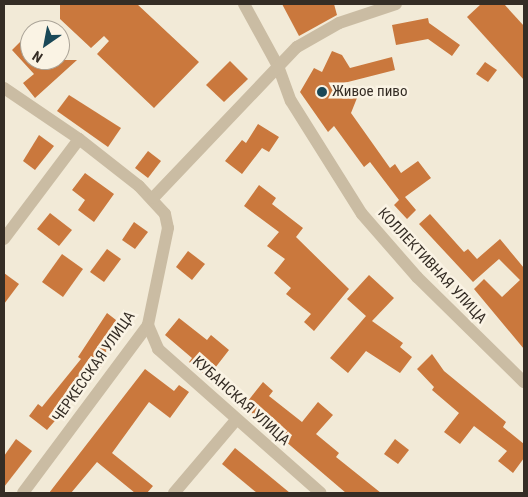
<!DOCTYPE html>
<meta charset="utf-8">
<style>
body{margin:0}
#map{position:relative;width:528px;height:497px;overflow:hidden;background:#f2ead7;font-family:"Roboto Condensed",sans-serif}
div>[style]{position:absolute}
.building>*{inset:0;background:#ca783d}
.minor>*{height:12px;margin:-6px;padding:0 6px;transform-origin:6px;border-radius:6px;background:#cabca3}
.dots>*{width:14px;height:14px;translate:-50% -50%;box-sizing:border-box;border:2px solid #faf3e4;border-radius:50%}
span{translate:-50% -50%;white-space:nowrap;text-align:center;line-height:1.15;-webkit-text-stroke:5px #faf3e4;paint-order:stroke}
.poi-label{font-size:15px;color:#352d25}
.left{translate:0 -50%;text-align:left}
.street-label{font-size:15px;color:#352d25}
.frame{position:absolute;inset:0;border:5px solid #352d25;pointer-events:none}
.north{position:absolute;left:20px;top:20px;width:50px;height:50px;box-sizing:border-box;background:#faf3e4;border:1px solid #aba498;border-radius:50%;rotate:213deg;font-size:14px;font-weight:700;line-height:20px;text-align:center;color:#352d25}
.north::after{content:'';display:block;margin:auto;width:18px;height:22px;background:#1a4857;clip-path:polygon(50% 0,100% 100%,50% 72%,0 100%)}
</style>
<div id="map">
<div class="building">
<i style="clip-path:polygon(60px 4px,137px 4px,199px 62px,154px 108px,97px 54px,109px 41px,104px 36px,91px 48px,60px 19px)"></i>
<i style="clip-path:polygon(282px 4px,334px 4px,337px 15px,299px 36px)"></i>
<i style="clip-path:polygon(481px 4px,504px 4px,524px 26px,524px 80px,467px 17px)"></i>
<i style="clip-path:polygon(428px 18px,429px 23px,460px 45px,452px 56px,428px 39px,396px 45px,392px 25px)"></i>
<i style="clip-path:polygon(21px 41px,30px 52px,30px 60px,77px 60px,35px 98px,23px 83px,34px 74px,12px 50px)"></i>
<i style="clip-path:polygon(332px 51px,342px 55px,350px 68px,392px 57px,395px 70px,340px 84px,359px 93px,351px 113px,390px 168px,395px 164px,401px 173px,418px 161px,431px 178px,405px 197px,416px 210px,407px 219px,394px 205px,399px 200px,370px 162px,364px 167px,334px 126px,328px 132px,300px 92px,314px 68px,322px 72px)"></i>
<i style="clip-path:polygon(230px 61px,248px 79px,224px 102px,206px 85px)"></i>
<i style="clip-path:polygon(485px 62px,497px 70px,488px 82px,476px 74px)"></i>
<i style="clip-path:polygon(69px 95px,121px 128px,108px 147px,57px 111px)"></i>
<i style="clip-path:polygon(258px 124px,279px 137px,269px 152px,262px 148px,242px 174px,225px 161px,242px 140px,246px 143px)"></i>
<i style="clip-path:polygon(39px 135px,54px 146px,35px 170px,23px 161px)"></i>
<i style="clip-path:polygon(148px 151px,161px 161px,148px 178px,135px 168px)"></i>
<i style="clip-path:polygon(85px 173px,114px 194px,94px 222px,78px 210px,85px 200px,72px 190px)"></i>
<i style="clip-path:polygon(259px 185px,276px 198px,272px 204px,303px 228px,296px 237px,349px 289px,314px 331px,304px 322px,311px 314px,286px 294px,291px 288px,274px 273px,285px 259px,267px 246px,279px 232px,244px 206px)"></i>
<i style="clip-path:polygon(50px 213px,72px 230px,59px 246px,37px 229px)"></i>
<i style="clip-path:polygon(430px 214px,464px 252px,468px 249px,477px 259px,500px 239px,524px 268px,524px 349px,474px 289px,484px 279px,502px 297px,520px 280px,499px 259px,473px 282px,419px 224px)"></i>
<i style="clip-path:polygon(134px 222px,148px 232px,135px 249px,122px 240px)"></i>
<i style="clip-path:polygon(107px 249px,121px 259px,104px 282px,90px 272px)"></i>
<i style="clip-path:polygon(188px 251px,205px 264px,192px 280px,176px 267px)"></i>
<i style="clip-path:polygon(62px 254px,83px 269px,63px 297px,42px 282px)"></i>
<i style="clip-path:polygon(4px 273px,19px 284px,4px 304px)"></i>
<i style="clip-path:polygon(369px 275px,394px 298px,372px 321px,403px 343px,400px 347px,412px 357px,400px 373px,366px 351px,348px 373px,330px 358px,366px 316px,347px 299px)"></i>
<i style="clip-path:polygon(107px 313px,125px 327px,101px 358px,105px 361px,97px 372px,47px 430px,29px 416px,38px 404px,42px 407px,81px 359px,78px 357px)"></i>
<i style="clip-path:polygon(179px 318px,207px 340px,211px 335px,229px 350px,208px 377px,189px 362px,192px 358px,165px 335px)"></i>
<i style="clip-path:polygon(432px 354px,444px 371px,506px 422px,503px 427px,524px 444px,524px 458px,513px 473px,498px 461px,507px 451px,474px 426px,460px 444px,444px 432px,459px 413px,432px 390px,434px 387px,417px 369px)"></i>
<i style="clip-path:polygon(145px 369px,174px 391px,179px 385px,189px 392px,170px 418px,149px 402px,112px 453px,153px 486px,147px 493px,135px 493px,97px 462px,71px 493px,49px 493px)"></i>
<i style="clip-path:polygon(263px 382px,273px 391px,269px 396px,302px 422px,318px 402px,333px 415px,316px 434px,339px 453px,336px 457px,381px 493px,346px 493px,244px 406px)"></i>
<i style="clip-path:polygon(16px 439px,32px 451px,4px 487px,4px 456px)"></i>
<i style="clip-path:polygon(395px 439px,409px 450px,398px 464px,384px 454px)"></i>
<i style="clip-path:polygon(235px 448px,267px 474px,290px 493px,257px 493px,222px 464px)"></i>
</div>
<div class="minor">
<i style="left:244px;top:4px;width:71px;rotate:61.3deg"></i>
<i style="left:278px;top:66px;width:37px;rotate:70deg"></i>
<i style="left:291px;top:101px;width:133px;rotate:57.9deg"></i>
<i style="left:362px;top:214px;width:84px;rotate:48.9deg"></i>
<i style="left:417px;top:277px;width:150px;rotate:44.5deg"></i>
<i style="left:4px;top:88px;width:91px;rotate:34.2deg"></i>
<i style="left:79px;top:139px;width:76px;rotate:38.1deg"></i>
<i style="left:139px;top:186px;width:38px;rotate:47deg"></i>
<i style="left:165px;top:214px;width:14px;rotate:78deg"></i>
<i style="left:168px;top:228px;width:99px;rotate:101.7deg"></i>
<i style="left:148px;top:325px;width:209px;rotate:126.7deg"></i>
<i style="left:153px;top:198px;width:209px;rotate:-46.4deg"></i>
<i style="left:297px;top:47px;width:48px;rotate:-29.7deg"></i>
<i style="left:339px;top:23px;width:60px;rotate:-18.4deg"></i>
<i style="left:4px;top:239px;width:125px;rotate:-53.1deg"></i>
<i style="left:148px;top:325px;width:26px;rotate:67deg"></i>
<i style="left:158px;top:349px;width:217px;rotate:41.5deg"></i>
<i style="left:174px;top:493px;width:96px;rotate:-49.7deg"></i>
</div>
<div class="dots">
<i style="left:322px;top:92px;background:#1a4857"></i>
</div>
<div class="poi-label">
<span class="left" style="left:332px;top:92px">Живое пиво</span>
</div>
<div class="street-label">
<span style="left:432px;top:266px;rotate:47deg">КОЛЛЕКТИВНАЯ УЛИЦА</span>
<span style="left:94px;top:367px;rotate:-55deg">ЧЕРКЕССКАЯ УЛИЦА</span>
<span style="left:241px;top:401px;rotate:42deg">КУБАНСКАЯ УЛИЦА</span>
</div>
<div class="frame"></div>
<div class="north">N</div>
</div>
